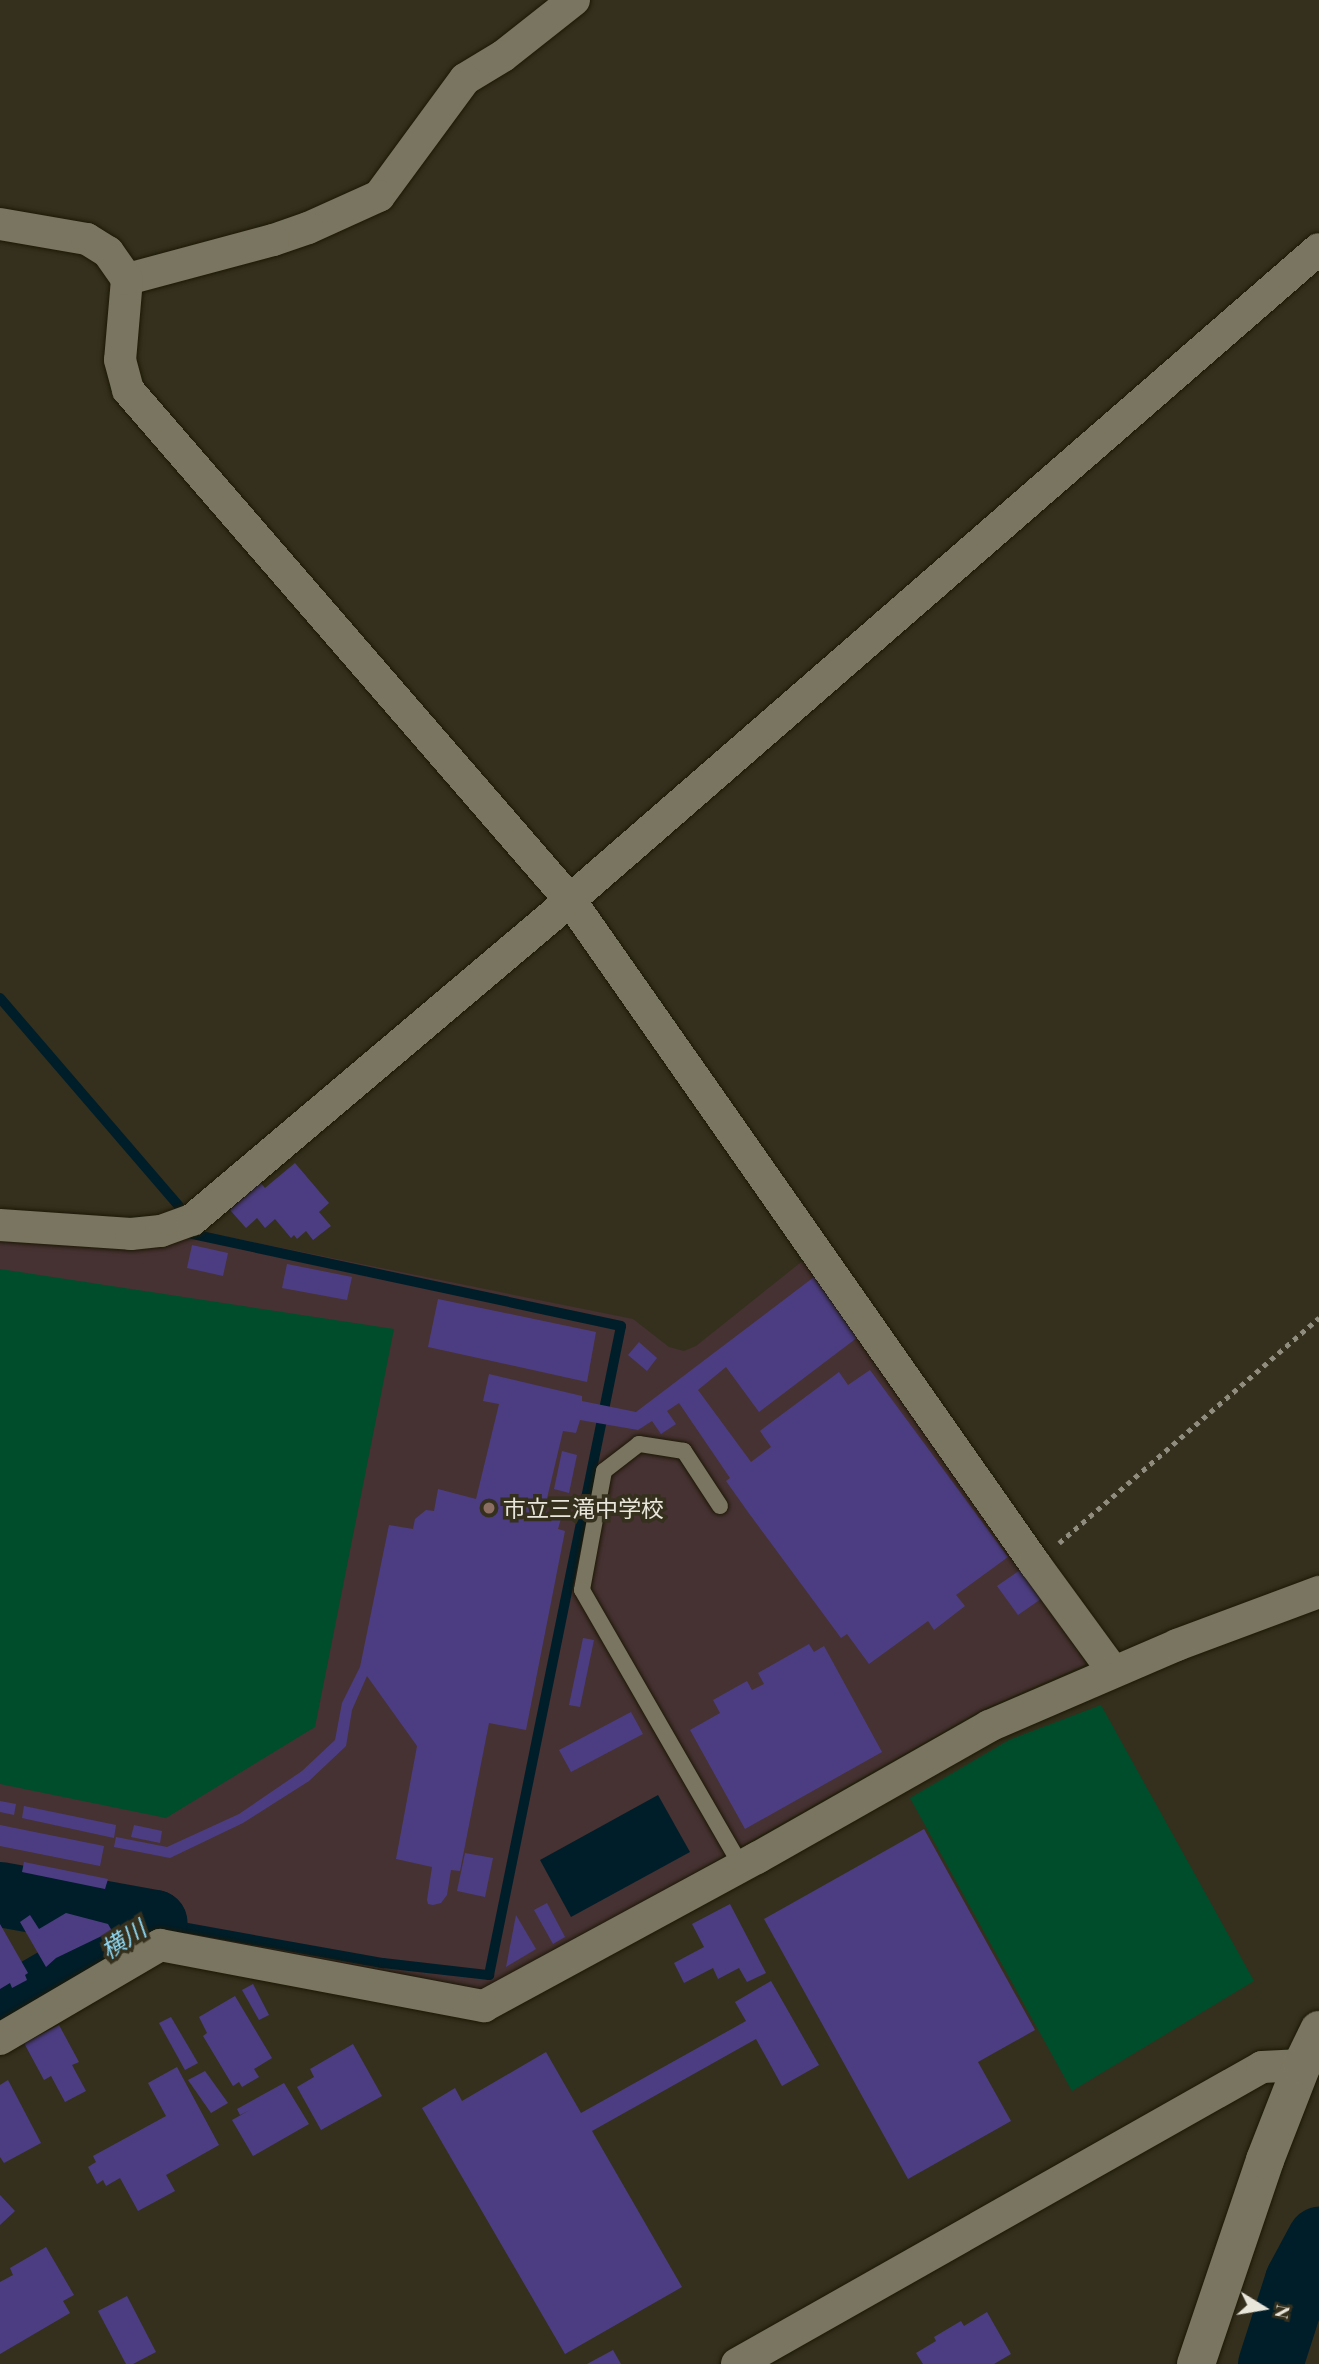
<!DOCTYPE html>
<meta charset="utf-8">
<style>
body{margin:0}
#map{position:relative;width:1319px;height:2364px;overflow:hidden;background:#35301d;font-family:"Playfair Display","Noto Sans JP",serif}
div>[style]{position:absolute}
.education>*{inset:0;background:#463232}
.green>*{inset:0;background:#004d2b}
.water>*{inset:0;background:#001e29}
.stream>*{height:10px;margin:-5px;padding:0 5px;transform-origin:5px;border-radius:5px;background:#001e29}
.river>*{height:65px;margin:-32.5px;padding:0 32.5px;transform-origin:32.5px;border-radius:32.5px;background:#001e29}
.building>*{inset:0;background:#4c3d82}
.path>*{height:4.5px;margin-top:-2.25px;transform-origin:0;background:repeating-linear-gradient(90deg,#908c7e 0 5px,transparent 0 10px)}
.roads{filter:drop-shadow(0 0 2px #1c1806) drop-shadow(0 0 2px #1c1806)}
.lane>*{height:16px;margin:-8px;padding:0 8px;transform-origin:8px;border-radius:8px;background:#7a7560}
.street>*{height:32px;margin:-16px;padding:0 16px;transform-origin:16px;border-radius:16px;background:#7a7560}
.secondary>*{height:38px;margin:-19px;padding:0 19px;transform-origin:19px;border-radius:19px;background:#7a7560}
.dots>*{width:19px;height:19px;translate:-50% -50%;box-sizing:border-box;border:4px solid #35301d;border-radius:50%}
span{translate:-50% -50%;white-space:nowrap;text-align:center;line-height:1.15;-webkit-text-stroke:7px #35301d;paint-order:stroke}
.poi-label{font-size:23px;color:#e8e5da}
.left{translate:0 -50%;text-align:left}
.water-label{font-size:24px;color:#8ed9f5;font-style:italic}
.north{position:absolute;left:1228px;top:2273px;width:70px;height:70px;-webkit-text-stroke:5px #35301d;paint-order:stroke;rotate:101deg;font-size:19px;font-weight:700;line-height:28px;text-align:center;color:#e8e5da}
.north::after{content:'';display:block;margin:auto;width:24px;height:32px;background:#e8e5da;clip-path:polygon(50% 0,100% 100%,50% 72%,0 100%)}
</style>
<div id="map">
<div class="education">
<i style="clip-path:polygon(194px 1230px,633px 1319px,669px 1347px,684px 1351px,696px 1346px,805px 1259px,1087px 1664px,982px 1710px,486px 1991px,161px 1930px,151px 1898px,0 1869px,0 1238px)"></i>
</div>
<div class="green">
<i style="clip-path:polygon(0 1269px,394px 1329px,315px 1727px,166px 1818px,0 1784px)"></i>
<i style="clip-path:polygon(1101px 1705px,1254px 1981px,1072px 2091px,910px 1798px,1009px 1740px)"></i>
</div>
<div class="water">
<i style="clip-path:polygon(658px 1795px,690px 1852px,571px 1917px,540px 1860px)"></i>
</div>
<div class="stream">
<i style="left:0;top:998px;width:274px;rotate:49.3deg"></i>
<i style="left:154px;top:1922px;width:233px;rotate:10.2deg"></i>
<i style="left:383px;top:1963px;width:107px;rotate:6.5deg"></i>
<i style="left:489px;top:1975px;width:662px;rotate:-78.5deg"></i>
<i style="left:621px;top:1326px;width:438px;rotate:-167.9deg"></i>
</div>
<div class="river">
<i style="left:0;top:1894px;width:157px;rotate:10.3deg"></i>
<i style="left:154px;top:1922px;width:178px;rotate:150deg"></i>
<i style="left:1270px;top:2364px;width:88px;rotate:-72.2deg"></i>
<i style="left:1297px;top:2280px;width:47px;rotate:-61.8deg"></i>
</div>
<div class="building">
<i style="clip-path:polygon(295px 1163px,329px 1203px,319px 1212px,331px 1226px,313px 1240px,306px 1231px,297px 1239px,294px 1235px,291px 1238px,275px 1219px,265px 1228px,257px 1218px,246px 1228px,230px 1210px,260px 1182px,265px 1188px)"></i>
<i style="clip-path:polygon(192px 1245px,228px 1253px,223px 1276px,187px 1268px)"></i>
<i style="clip-path:polygon(287px 1264px,352px 1277px,347px 1300px,282px 1288px)"></i>
<i style="clip-path:polygon(814px 1277px,858px 1337px,759px 1412px,726px 1367px,698px 1390px,751px 1462px,771px 1447px,760px 1431px,765px 1427px,839px 1372px,848px 1385px,870px 1370px,1008px 1557px,956px 1595px,965px 1606px,934px 1630px,928px 1621px,869px 1664px,847px 1634px,841px 1638px,748px 1512px,726px 1481px,730px 1478px,679px 1403px,667px 1411px,676px 1424px,661px 1434px,652px 1421px,638px 1430px,580px 1420px,576px 1433px,563px 1431px,544px 1511px,562px 1515px,558px 1529px,565px 1531px,526px 1730px,489px 1723px,460px 1871px,451px 1870px,447px 1895px,441px 1903px,433px 1905px,428px 1904px,427px 1900px,432px 1867px,396px 1859px,417px 1746px,367px 1676px,352px 1710px,346px 1746px,309px 1781px,243px 1823px,170px 1858px,114px 1847px,116px 1837px,167px 1847px,239px 1814px,302px 1771px,335px 1740px,342px 1703px,360px 1667px,389px 1525px,413px 1529px,415px 1519px,426px 1510px,434px 1511px,438px 1489px,476px 1499px,499px 1404px,483px 1401px,489px 1374px,582px 1396px,582px 1401px,636px 1412px)"></i>
<i style="clip-path:polygon(438px 1299px,596px 1332px,587px 1382px,428px 1347px)"></i>
<i style="clip-path:polygon(639px 1342px,657px 1358px,647px 1371px,628px 1355px)"></i>
<i style="clip-path:polygon(562px 1451px,577px 1455px,569px 1493px,554px 1489px)"></i>
<i style="clip-path:polygon(1020px 1570px,1041px 1599px,1018px 1615px,997px 1586px)"></i>
<i style="clip-path:polygon(583px 1638px,594px 1640px,580px 1707px,569px 1705px)"></i>
<i style="clip-path:polygon(809px 1644px,814px 1652px,824px 1646px,882px 1752px,745px 1829px,690px 1730px,720px 1713px,713px 1700px,747px 1681px,752px 1690px,764px 1684px,758px 1673px)"></i>
<i style="clip-path:polygon(631px 1712px,643px 1734px,571px 1772px,559px 1750px)"></i>
<i style="clip-path:polygon(0 1801px,16px 1804px,14px 1815px,0 1812px)"></i>
<i style="clip-path:polygon(24px 1806px,116px 1825px,114px 1838px,22px 1818px)"></i>
<i style="clip-path:polygon(0 1825px,104px 1846px,100px 1866px,0 1846px)"></i>
<i style="clip-path:polygon(134px 1825px,162px 1831px,160px 1843px,131px 1837px)"></i>
<i style="clip-path:polygon(924px 1829px,1035px 2030px,978px 2062px,1011px 2121px,908px 2179px,764px 1919px)"></i>
<i style="clip-path:polygon(465px 1853px,493px 1858px,485px 1897px,457px 1891px)"></i>
<i style="clip-path:polygon(24px 1862px,108px 1879px,105px 1889px,22px 1872px)"></i>
<i style="clip-path:polygon(547px 1903px,565px 1937px,553px 1944px,534px 1910px)"></i>
<i style="clip-path:polygon(730px 1904px,766px 1973px,747px 1982px,739px 1968px,718px 1979px,713px 1968px,684px 1983px,674px 1963px,704px 1947px,692px 1924px)"></i>
<i style="clip-path:polygon(66px 1913px,108px 1924px,112px 1931px,56px 1958px,46px 1967px,20px 1922px,30px 1915px,39px 1929px)"></i>
<i style="clip-path:polygon(516px 1915px,536px 1949px,506px 1967px)"></i>
<i style="clip-path:polygon(0 1924px,28px 1973px,25px 1975px,27px 1980px,12px 1988px,10px 1983px,0 1989px)"></i>
<i style="clip-path:polygon(771px 1981px,819px 2065px,782px 2086px,756px 2039px,592px 2131px,682px 2287px,565px 2354px,422px 2108px,455px 2088px,462px 2101px,546px 2052px,581px 2113px,746px 2021px,735px 2002px)"></i>
<i style="clip-path:polygon(253px 1984px,269px 2015px,259px 2020px,242px 1990px)"></i>
<i style="clip-path:polygon(235px 1996px,272px 2058px,254px 2069px,259px 2077px,242px 2087px,239px 2082px,233px 2086px,203px 2036px,207px 2033px,199px 2017px)"></i>
<i style="clip-path:polygon(171px 2017px,198px 2063px,185px 2070px,159px 2023px)"></i>
<i style="clip-path:polygon(59px 2025px,79px 2062px,72px 2065px,86px 2091px,65px 2102px,51px 2076px,44px 2080px,24px 2043px)"></i>
<i style="clip-path:polygon(353px 2044px,382px 2096px,321px 2130px,297px 2087px,314px 2077px,310px 2069px)"></i>
<i style="clip-path:polygon(177px 2067px,219px 2145px,166px 2175px,175px 2191px,138px 2211px,120px 2178px,106px 2186px,103px 2180px,97px 2184px,88px 2167px,96px 2162px,93px 2156px,166px 2116px,148px 2083px)"></i>
<i style="clip-path:polygon(205px 2071px,228px 2103px,211px 2113px,188px 2080px)"></i>
<i style="clip-path:polygon(8px 2080px,41px 2143px,4px 2163px,0 2157px,0 2085px)"></i>
<i style="clip-path:polygon(284px 2083px,309px 2124px,253px 2156px,232px 2120px,250px 2110px,240px 2115px,237px 2109px)"></i>
<i style="clip-path:polygon(0 2195px,15px 2211px,0 2225px)"></i>
<i style="clip-path:polygon(46px 2247px,74px 2295px,63px 2301px,70px 2313px,0 2354px,0 2282px,13px 2275px,10px 2268px)"></i>
<i style="clip-path:polygon(127px 2296px,156px 2352px,133px 2364px,126px 2364px,98px 2311px)"></i>
<i style="clip-path:polygon(987px 2312px,1011px 2354px,994px 2364px,923px 2364px,916px 2353px,936px 2341px,934px 2337px,961px 2321px,964px 2326px)"></i>
<i style="clip-path:polygon(613px 2350px,621px 2364px,587px 2364px)"></i>
</div>
<div class="path">
<i style="left:1059px;top:1543px;width:344px;rotate:-40.9deg"></i>
</div>
<div class="roads">
<div class="lane">
<i style="left:720px;top:1506px;width:66px;rotate:-123.2deg"></i>
<i style="left:684px;top:1451px;width:46px;rotate:-171.2deg"></i>
<i style="left:639px;top:1444px;width:44px;rotate:142.4deg"></i>
<i style="left:604px;top:1471px;width:121px;rotate:100.5deg"></i>
<i style="left:582px;top:1590px;width:316px;rotate:60deg"></i>
</div>
<div class="street">
<i style="left:574px;top:0;width:90px;rotate:141.7deg"></i>
<i style="left:503px;top:56px;width:44px;rotate:148.8deg"></i>
<i style="left:465px;top:79px;width:145px;rotate:126.3deg"></i>
<i style="left:379px;top:196px;width:78px;rotate:155.7deg"></i>
<i style="left:308px;top:228px;width:37px;rotate:161deg"></i>
<i style="left:273px;top:240px;width:151px;rotate:165deg"></i>
<i style="left:127px;top:279px;width:81px;rotate:94.9deg"></i>
<i style="left:120px;top:360px;width:31px;rotate:75deg"></i>
<i style="left:128px;top:390px;width:675px;rotate:49.09deg"></i>
<i style="left:570px;top:900px;width:811px;rotate:55deg"></i>
<i style="left:1035px;top:1564px;width:132px;rotate:53.9deg"></i>
<i style="left:0;top:224px;width:88px;rotate:9.8deg"></i>
<i style="left:87px;top:239px;width:25px;rotate:32deg"></i>
<i style="left:108px;top:252px;width:33px;rotate:55deg"></i>
<i style="left:0;top:1225px;width:131px;rotate:3.9deg"></i>
<i style="left:131px;top:1234px;width:30px;rotate:-6deg"></i>
<i style="left:161px;top:1231px;width:33px;rotate:-20deg"></i>
<i style="left:192px;top:1220px;width:495px;rotate:-40.2deg"></i>
<i style="left:570px;top:900px;width:992px;rotate:-41deg"></i>
<i style="left:0;top:2039px;width:186px;rotate:-30.4deg"></i>
<i style="left:160px;top:1945px;width:330px;rotate:10.7deg"></i>
<i style="left:484px;top:2006px;width:311px;rotate:-28.5deg"></i>
<i style="left:757px;top:1858px;width:267px;rotate:-29.6deg"></i>
<i style="left:989px;top:1726px;width:205px;rotate:-23.3deg"></i>
<i style="left:1177px;top:1645px;width:152px;rotate:-20.5deg"></i>
<i style="left:737px;top:2364px;width:603px;rotate:-29.5deg"></i>
<i style="left:1262px;top:2067px;width:40px;rotate:-2.9deg"></i>
</div>
<div class="secondary">
<i style="left:1196px;top:2364px;width:215px;rotate:-71.3deg"></i>
<i style="left:1265px;top:2160px;width:102px;rotate:-68.7deg"></i>
<i style="left:1302px;top:2065px;width:39px;rotate:-64deg"></i>
</div>
</div>
<div class="dots">
<i style="left:489px;top:1508px;background:#8d6e63"></i>
</div>
<div class="poi-label">
<span class="left" style="left:503px;top:1508px">市立三滝中学校</span>
</div>
<div class="water-label">
<span style="left:123px;top:1939px;rotate:-33deg">横川</span>
</div>
<div class="north">N</div>
</div>
